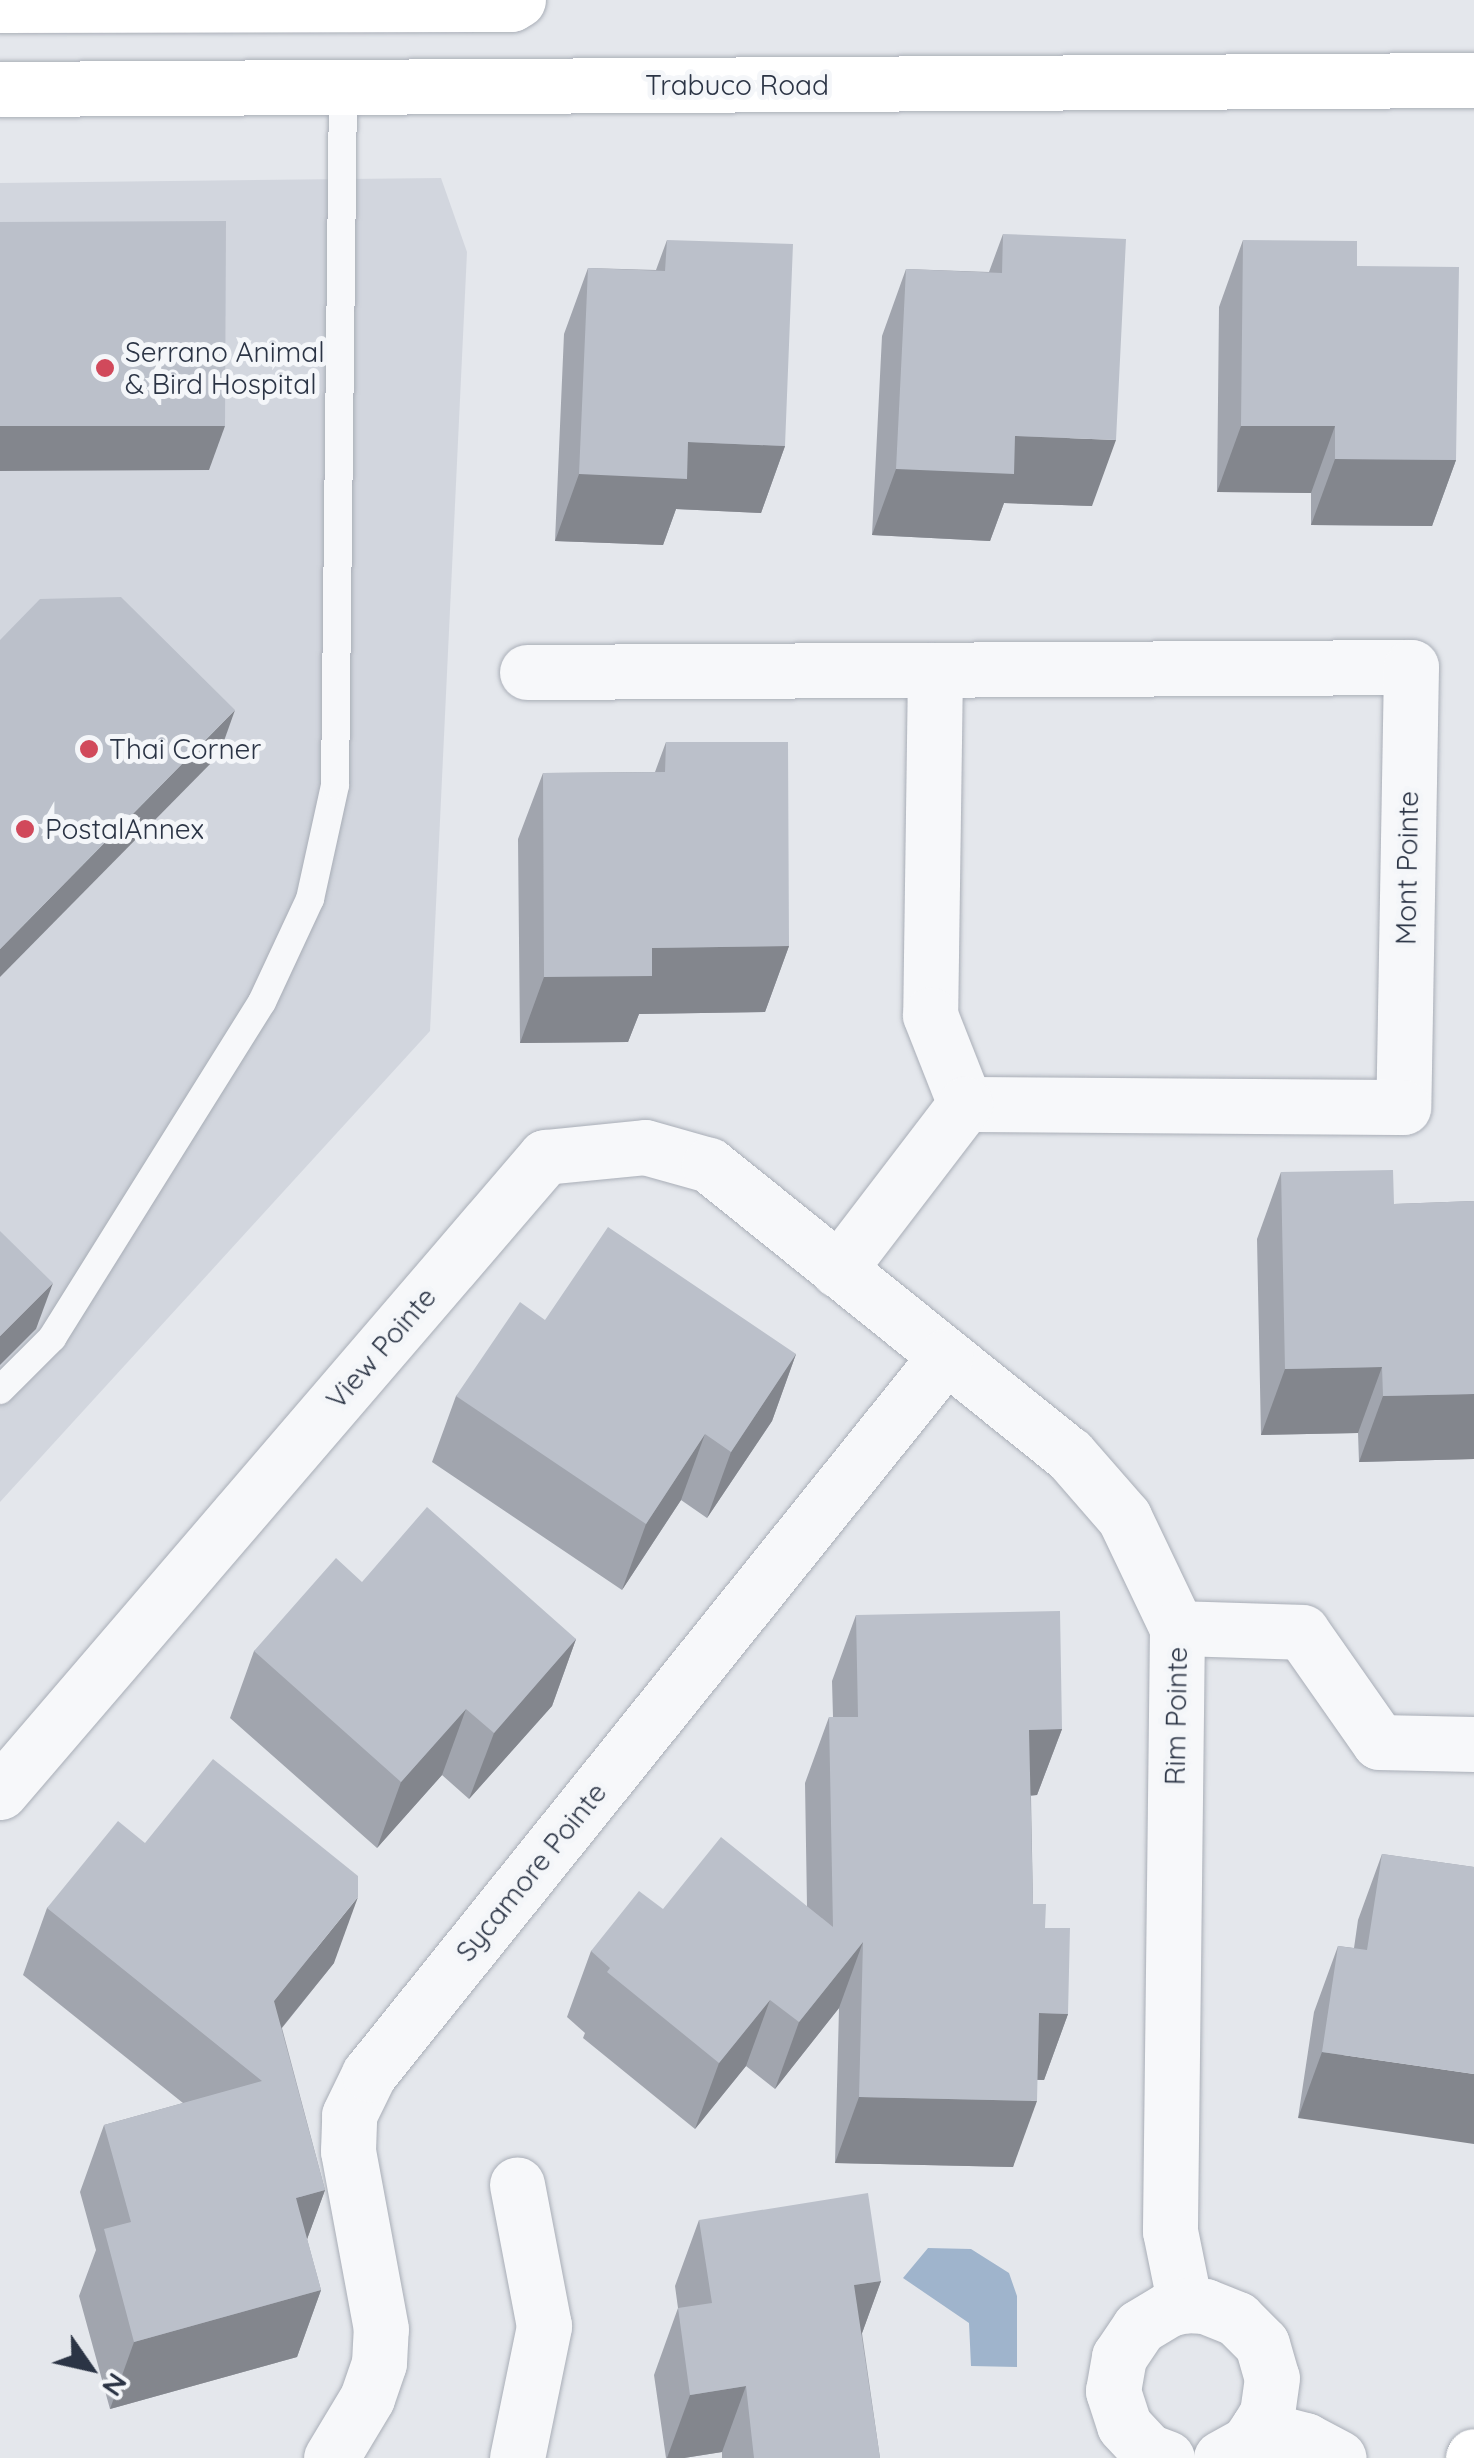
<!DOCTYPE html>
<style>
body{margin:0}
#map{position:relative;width:1474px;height:2458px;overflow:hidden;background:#e4e7ec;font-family:Quicksand,sans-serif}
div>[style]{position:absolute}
.built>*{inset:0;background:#d2d6de}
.water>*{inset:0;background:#9fb4cc}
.roads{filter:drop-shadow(0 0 2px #a9aeb7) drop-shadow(0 0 2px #a9aeb7)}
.lane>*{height:28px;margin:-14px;padding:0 14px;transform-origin:14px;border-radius:14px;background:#f7f8fa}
.street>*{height:55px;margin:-27.5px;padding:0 27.5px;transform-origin:27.5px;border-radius:27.5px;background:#f7f8fa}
.secondary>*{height:55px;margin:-27.5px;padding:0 27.5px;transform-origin:27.5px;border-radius:27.5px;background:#fff}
.primary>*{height:55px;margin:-27.5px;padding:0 27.5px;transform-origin:27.5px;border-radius:27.5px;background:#fff}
.wall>*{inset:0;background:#a1a5ae}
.shaded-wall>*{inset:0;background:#83868d}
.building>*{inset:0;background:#bbc0ca}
.dots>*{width:28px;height:28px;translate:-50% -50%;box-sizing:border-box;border:5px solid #f4f6f9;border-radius:50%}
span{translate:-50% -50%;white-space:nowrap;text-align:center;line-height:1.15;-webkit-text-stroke:10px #f4f6f9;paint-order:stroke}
.street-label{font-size:28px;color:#2b3445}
.poi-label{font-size:28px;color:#2b3445}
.left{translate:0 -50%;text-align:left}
.north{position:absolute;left:40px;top:2318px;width:100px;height:100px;-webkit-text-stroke:8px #f4f6f9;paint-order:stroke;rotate:124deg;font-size:28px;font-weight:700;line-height:40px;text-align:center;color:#2b3445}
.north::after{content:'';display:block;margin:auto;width:35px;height:45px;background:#2b3445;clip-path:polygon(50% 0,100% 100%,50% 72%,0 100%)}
</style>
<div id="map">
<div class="built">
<i style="clip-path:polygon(441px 178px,467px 252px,430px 1031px,0 1502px,0 183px)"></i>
</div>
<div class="water">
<i style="clip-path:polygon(928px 2248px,971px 2249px,1009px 2273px,1017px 2296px,1017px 2367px,971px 2366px,969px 2323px,903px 2278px)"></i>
</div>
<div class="roads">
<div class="lane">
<i style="left:0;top:1390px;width:74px;rotate:-45deg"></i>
<i style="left:52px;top:1338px;width:396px;rotate:-58deg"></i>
<i style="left:262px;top:1002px;width:114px;rotate:-65deg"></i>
<i style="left:310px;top:899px;width:117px;rotate:-77.6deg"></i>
<i style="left:335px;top:785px;width:698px;rotate:-89.34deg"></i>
</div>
<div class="street">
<i style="left:935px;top:670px;width:345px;rotate:90.8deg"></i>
<i style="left:930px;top:1015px;width:96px;rotate:68.5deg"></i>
<i style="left:527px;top:672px;width:884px;rotate:-0.32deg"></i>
<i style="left:1411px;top:667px;width:440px;rotate:91deg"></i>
<i style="left:1403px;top:1107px;width:438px;rotate:-179.6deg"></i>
<i style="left:965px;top:1104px;width:209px;rotate:127.4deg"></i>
<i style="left:1177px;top:1628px;width:125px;rotate:1.8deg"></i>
<i style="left:1302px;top:1632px;width:134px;rotate:55deg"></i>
<i style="left:1379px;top:1742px;width:95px;rotate:1.2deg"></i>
<i style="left:0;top:1792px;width:837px;rotate:-49.36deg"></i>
<i style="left:545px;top:1157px;width:100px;rotate:-5.7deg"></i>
<i style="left:645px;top:1147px;width:66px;rotate:15.7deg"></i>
<i style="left:709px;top:1165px;width:462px;rotate:38.8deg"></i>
<i style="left:1069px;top:1454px;width:84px;rotate:48.9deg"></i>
<i style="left:1124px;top:1517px;width:123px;rotate:64.5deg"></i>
<i style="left:1177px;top:1628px;width:603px;rotate:90.67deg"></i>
<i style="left:1170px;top:2231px;width:76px;rotate:78.5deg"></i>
<i style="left:1258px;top:2428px;width:49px;rotate:14.3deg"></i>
<i style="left:1305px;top:2440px;width:38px;rotate:28deg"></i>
<i style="left:331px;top:2458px;width:70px;rotate:-59deg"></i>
<i style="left:367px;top:2398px;width:37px;rotate:-71deg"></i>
<i style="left:379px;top:2363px;width:34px;rotate:-87deg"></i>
<i style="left:381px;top:2329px;width:181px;rotate:-100.5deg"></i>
<i style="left:348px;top:2151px;width:36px;rotate:-88deg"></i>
<i style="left:349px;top:2115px;width:46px;rotate:-64deg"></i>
<i style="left:369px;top:2074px;width:920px;rotate:-51.22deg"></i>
<i style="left:517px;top:2458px;width:135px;rotate:-78.4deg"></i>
<i style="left:544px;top:2326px;width:144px;rotate:-100.8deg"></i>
<i style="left:1167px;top:2458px;width:20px;rotate:-160deg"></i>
<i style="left:1148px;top:2451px;width:35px;rotate:-133deg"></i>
<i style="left:1124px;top:2425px;width:36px;rotate:-108deg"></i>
<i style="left:1113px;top:2391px;width:35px;rotate:-80deg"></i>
<i style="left:1119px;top:2357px;width:36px;rotate:-56deg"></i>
<i style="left:1139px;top:2327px;width:35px;rotate:-31deg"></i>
<i style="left:1169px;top:2309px;width:16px;rotate:-14deg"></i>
<i style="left:1185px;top:2305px;width:20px;rotate:3deg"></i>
<i style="left:1205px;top:2306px;width:35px;rotate:22deg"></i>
<i style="left:1237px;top:2319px;width:35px;rotate:45deg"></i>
<i style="left:1262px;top:2344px;width:35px;rotate:74deg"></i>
<i style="left:1272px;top:2378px;width:35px;rotate:98deg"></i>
<i style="left:1267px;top:2413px;width:17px;rotate:121deg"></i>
<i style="left:1258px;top:2428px;width:18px;rotate:124deg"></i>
<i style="left:1248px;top:2443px;width:31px;rotate:151deg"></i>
</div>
<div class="secondary">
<i style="left:1473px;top:2458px;width:2px;rotate:-63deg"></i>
</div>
<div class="primary">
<i style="left:0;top:5px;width:511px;rotate:-0.11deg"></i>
<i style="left:511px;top:4px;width:8px;rotate:-30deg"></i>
<i style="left:0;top:89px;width:1474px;rotate:-0.35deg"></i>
</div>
</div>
<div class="wall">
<i style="clip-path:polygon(1003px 234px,1092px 506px,1004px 503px,990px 541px,872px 535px,882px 336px,906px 269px,989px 272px)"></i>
<i style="clip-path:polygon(667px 240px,785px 446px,761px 513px,676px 509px,663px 545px,555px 541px,564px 334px,588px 268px,656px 270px)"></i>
<i style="clip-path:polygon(1243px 240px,1357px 266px,1456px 460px,1432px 526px,1311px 525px,1311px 493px,1217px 492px,1219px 307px)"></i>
<i style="clip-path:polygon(666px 742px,789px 946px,765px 1012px,639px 1014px,628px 1042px,520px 1043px,518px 839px,543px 773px,655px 772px)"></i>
<i style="clip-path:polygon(1281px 1172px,1394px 1204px,1474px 1201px,1474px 1459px,1359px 1462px,1358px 1433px,1261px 1435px,1257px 1239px)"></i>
<i style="clip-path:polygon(545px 1320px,796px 1354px,772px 1421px,707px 1518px,681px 1500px,622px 1590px,432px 1462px,456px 1396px)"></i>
<i style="clip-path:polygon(362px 1582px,576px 1639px,552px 1706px,469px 1799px,442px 1775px,377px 1848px,230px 1718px,254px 1651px)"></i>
<i style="clip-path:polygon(856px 1615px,1062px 1729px,1037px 1795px,1031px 1796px,1033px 1904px,1045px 1928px,1068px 2014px,1044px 2080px,1037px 2080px,1013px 2167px,835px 2163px,839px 2008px,775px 2089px,746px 2066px,695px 2129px,583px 2038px,585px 2033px,567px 2017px,591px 1951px,663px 1909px,807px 1906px,805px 1783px,829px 1717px,833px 1717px,832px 1681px)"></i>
<i style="clip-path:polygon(145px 1843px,334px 1963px,282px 2028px,325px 2190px,307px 2239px,321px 2290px,297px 2357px,110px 2409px,79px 2296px,96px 2250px,80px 2192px,104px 2125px,183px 2103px,23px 1975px,47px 1908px)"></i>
<i style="clip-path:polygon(1382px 1854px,1474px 1867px,1298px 2118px,1314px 2012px,1338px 1946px,1354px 1948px,1358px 1920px)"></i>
<i style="clip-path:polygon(699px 2220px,881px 2281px,862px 2333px,880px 2458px,722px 2458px,722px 2452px,684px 2458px,666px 2458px,654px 2375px,678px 2308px,675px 2286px)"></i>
</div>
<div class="shaded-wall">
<i style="clip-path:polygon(0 426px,225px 426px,209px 470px,0 471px)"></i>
<i style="clip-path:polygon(1241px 426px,1335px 426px,1311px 493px,1217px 492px)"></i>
<i style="clip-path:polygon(1015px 436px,1116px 440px,1092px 506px,1004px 503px,990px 541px,872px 535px,896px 469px)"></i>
<i style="clip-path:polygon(688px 442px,785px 446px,761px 513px,676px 509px,663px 545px,555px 541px,579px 474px)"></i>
<i style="clip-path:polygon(1335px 459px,1456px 460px,1432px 526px,1311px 525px)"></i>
<i style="clip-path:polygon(235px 710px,219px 755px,0 977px,0 949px)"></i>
<i style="clip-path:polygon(789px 946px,765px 1012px,639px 1014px,628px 1042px,520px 1043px,544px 977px,652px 948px)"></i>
<i style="clip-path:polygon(53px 1283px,36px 1329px,0 1365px,0 1336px)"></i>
<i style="clip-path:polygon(796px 1354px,772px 1421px,707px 1518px,731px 1452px)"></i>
<i style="clip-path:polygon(1382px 1367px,1358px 1433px,1261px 1435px,1285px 1369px)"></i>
<i style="clip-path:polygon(1474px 1394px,1474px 1459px,1359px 1462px,1383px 1396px)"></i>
<i style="clip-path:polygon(705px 1434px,681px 1500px,622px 1590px,646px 1524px)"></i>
<i style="clip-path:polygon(576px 1639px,552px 1706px,469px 1799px,494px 1733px)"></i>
<i style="clip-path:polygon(466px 1709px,442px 1775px,377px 1848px,401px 1782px)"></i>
<i style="clip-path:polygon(1062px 1729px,1037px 1795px,1005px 1796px,1029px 1730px)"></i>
<i style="clip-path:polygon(358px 1897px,334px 1963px,250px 2067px,274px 2001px)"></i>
<i style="clip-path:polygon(863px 1942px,839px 2008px,775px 2089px,799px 2022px)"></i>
<i style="clip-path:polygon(770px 2000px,746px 2066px,695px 2129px,719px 2063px)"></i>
<i style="clip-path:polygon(1039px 2013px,1068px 2014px,1044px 2080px,1015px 2079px)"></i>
<i style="clip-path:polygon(1322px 2052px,1474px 2074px,1474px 2144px,1298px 2118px)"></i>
<i style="clip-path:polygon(859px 2097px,1037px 2101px,1013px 2167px,835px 2163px)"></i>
<i style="clip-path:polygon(325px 2190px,301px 2256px,296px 2198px)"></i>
<i style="clip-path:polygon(881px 2281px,857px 2347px,854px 2285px)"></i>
<i style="clip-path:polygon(321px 2290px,297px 2357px,110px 2409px,134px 2342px)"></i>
<i style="clip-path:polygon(746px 2386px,722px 2452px,684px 2458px,667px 2458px,690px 2395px)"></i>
</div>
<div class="building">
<i style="clip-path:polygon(226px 221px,225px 426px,0 426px,0 222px)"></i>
<i style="clip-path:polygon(1003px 234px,1126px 239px,1116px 440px,1015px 436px,1014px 474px,896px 469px,906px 269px,1002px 273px)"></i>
<i style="clip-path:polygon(667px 240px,793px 244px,785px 446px,688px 442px,687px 479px,579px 474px,588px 268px,665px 271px)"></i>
<i style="clip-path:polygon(1243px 240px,1357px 241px,1357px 266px,1459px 267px,1456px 460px,1335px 459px,1335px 426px,1241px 426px)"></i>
<i style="clip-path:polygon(121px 597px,235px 710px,0 949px,0 640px,40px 599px)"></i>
<i style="clip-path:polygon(666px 742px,788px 742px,789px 946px,652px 948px,652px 976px,544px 977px,543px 773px,665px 772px)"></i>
<i style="clip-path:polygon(1393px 1170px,1394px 1204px,1474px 1201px,1474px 1394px,1383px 1396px,1382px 1367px,1285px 1369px,1281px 1172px)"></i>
<i style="clip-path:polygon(608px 1227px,796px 1354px,731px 1452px,705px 1434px,646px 1524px,456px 1396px,520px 1302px,545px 1320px)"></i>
<i style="clip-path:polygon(0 1231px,53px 1283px,0 1336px)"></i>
<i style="clip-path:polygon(427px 1507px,576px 1639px,494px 1733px,466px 1709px,401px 1782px,254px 1651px,336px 1558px,362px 1582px)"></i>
<i style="clip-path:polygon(1060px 1611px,1062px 1729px,1029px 1730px,1033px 1904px,1046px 1904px,1045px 1928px,1070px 1928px,1068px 2014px,1039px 2013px,1037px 2101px,859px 2097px,863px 1942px,799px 2022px,770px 2000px,719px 2063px,607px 1972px,610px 1968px,591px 1951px,639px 1891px,663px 1909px,721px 1837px,833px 1927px,829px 1717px,858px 1717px,856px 1615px)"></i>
<i style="clip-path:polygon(213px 1759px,358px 1876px,358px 1897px,274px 2001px,325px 2190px,296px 2198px,321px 2290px,134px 2342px,104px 2229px,131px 2222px,104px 2125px,262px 2081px,47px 1908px,118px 1821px,145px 1843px)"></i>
<i style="clip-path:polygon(1382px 1854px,1474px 1867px,1474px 2074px,1322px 2052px,1338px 1946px,1367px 1950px)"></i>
<i style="clip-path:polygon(868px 2193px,881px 2281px,854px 2285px,880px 2458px,754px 2458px,746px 2386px,690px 2395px,678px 2308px,712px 2303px,699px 2220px)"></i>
</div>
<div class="dots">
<i style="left:105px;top:368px;background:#d1495b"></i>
<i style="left:89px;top:749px;background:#d1495b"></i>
<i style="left:25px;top:829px;background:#d1495b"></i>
</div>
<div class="street-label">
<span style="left:737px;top:85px">Trabuco Road</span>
<span style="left:1407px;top:868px;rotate:-89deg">Mont Pointe</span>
<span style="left:381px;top:1348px;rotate:-49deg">View Pointe</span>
<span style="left:1176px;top:1716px;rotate:-89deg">Rim Pointe</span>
<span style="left:531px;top:1872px;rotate:-51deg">Sycamore Pointe</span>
</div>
<div class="poi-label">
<span class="left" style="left:125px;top:368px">Serrano Animal<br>&amp; Bird Hospital</span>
<span class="left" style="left:109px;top:749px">Thai Corner</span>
<span class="left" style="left:45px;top:829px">PostalAnnex</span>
</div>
<div class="north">N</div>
</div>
